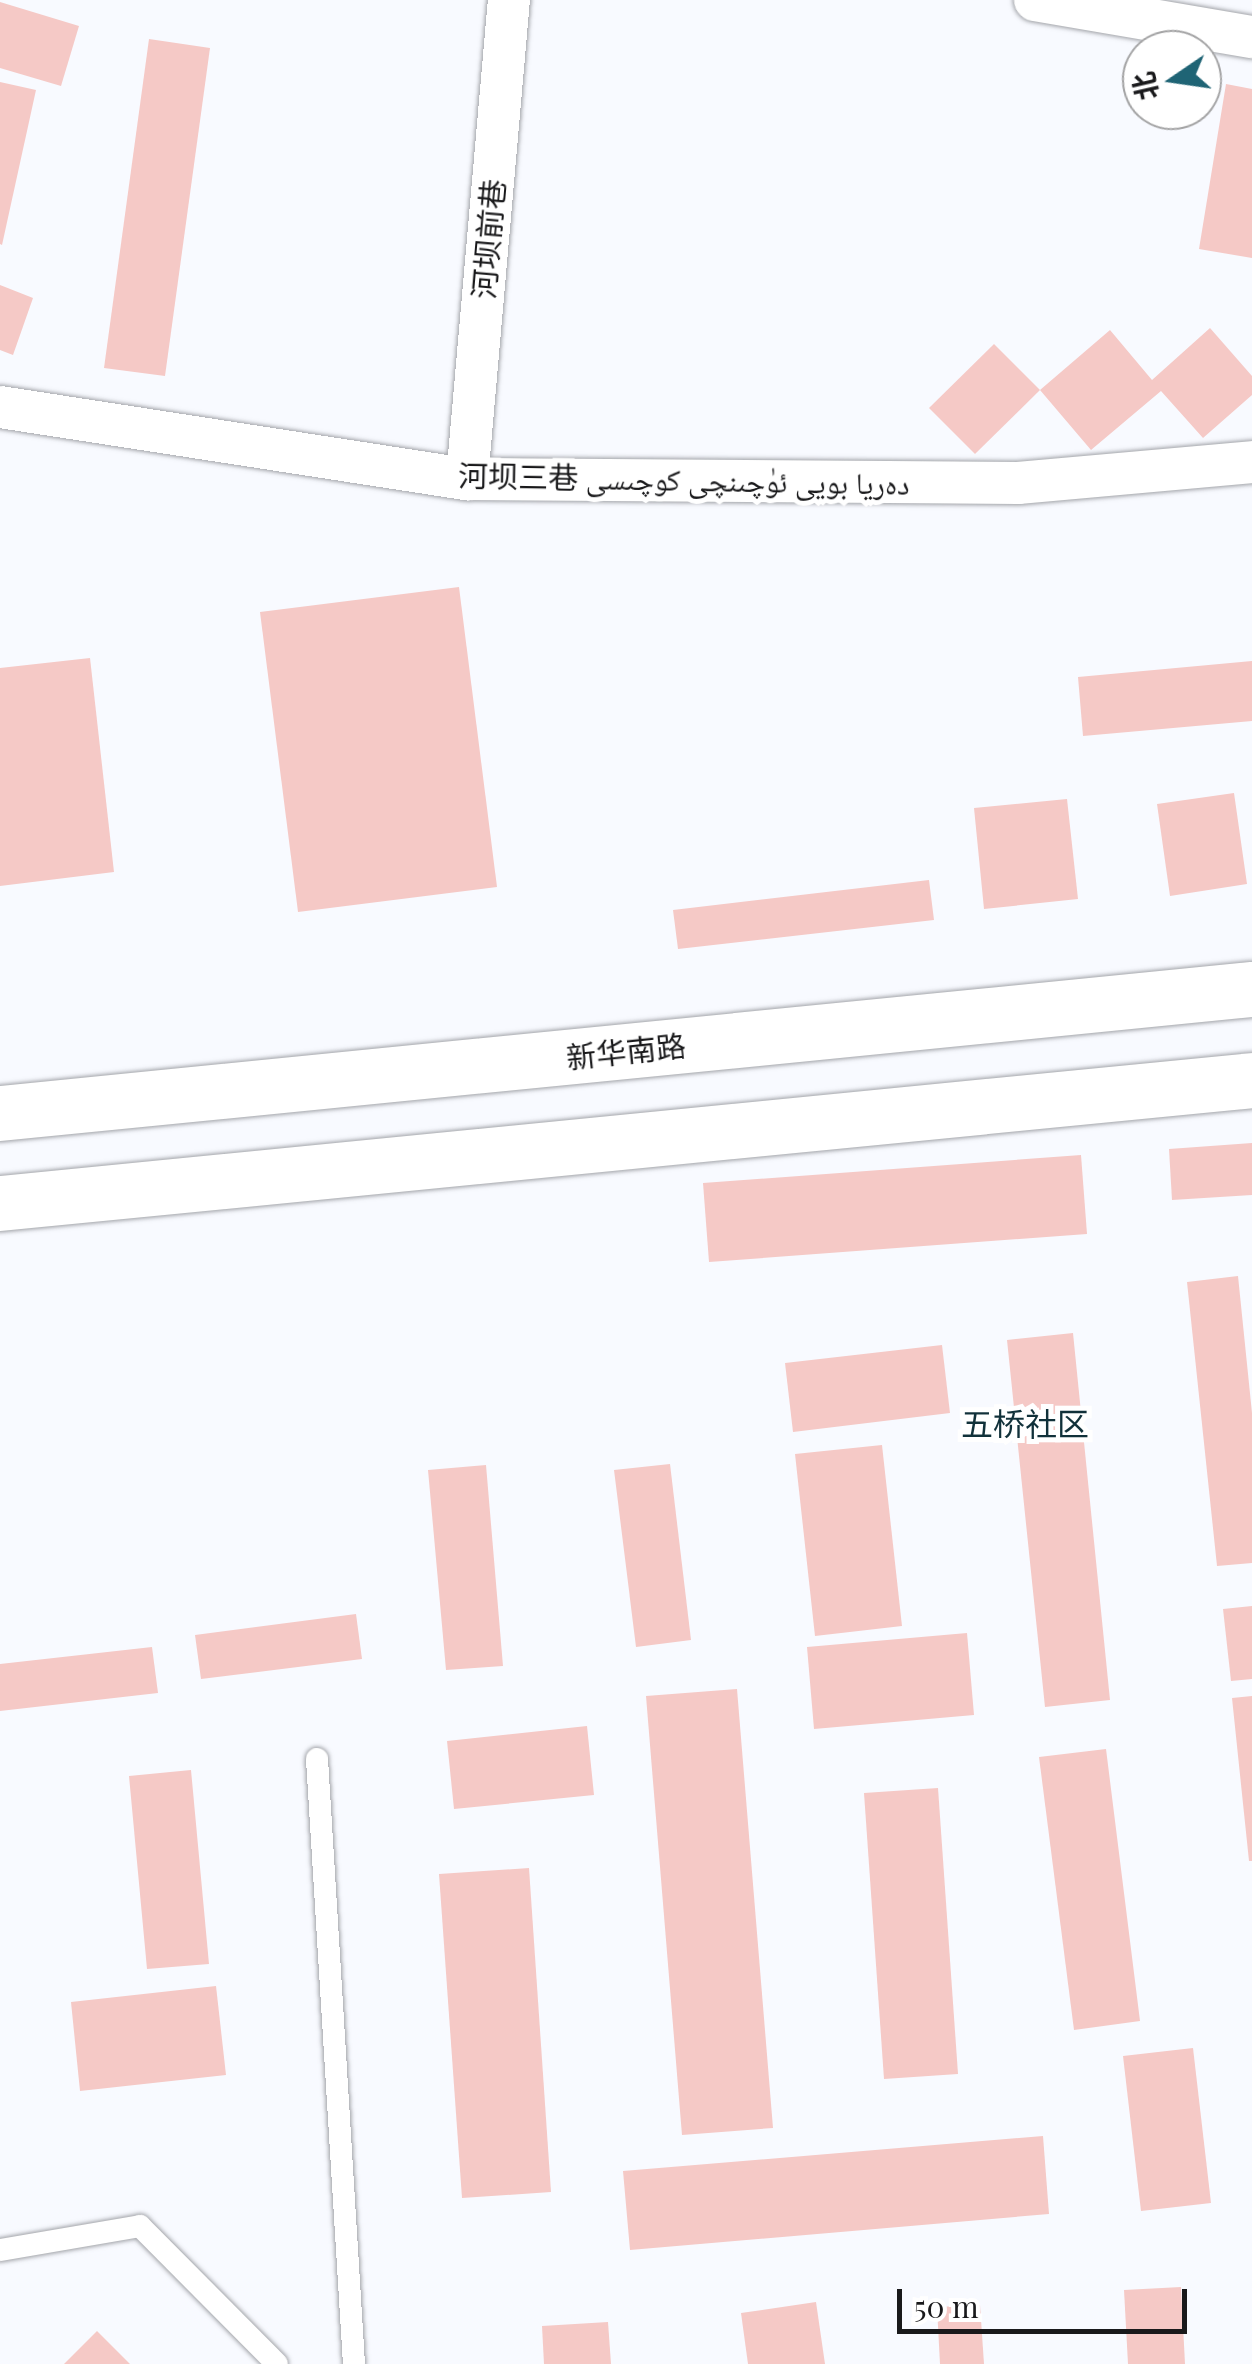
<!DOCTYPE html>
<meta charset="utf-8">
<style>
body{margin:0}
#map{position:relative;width:1252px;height:2364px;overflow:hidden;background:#f8faff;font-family:"Playfair Display","Noto Naskh Arabic","Noto Sans SC",serif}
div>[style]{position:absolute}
.building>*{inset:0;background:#f5c9c6}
.roads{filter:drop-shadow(0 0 2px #a4a6ab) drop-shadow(0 0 2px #a4a6ab)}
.service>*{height:22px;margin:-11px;padding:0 11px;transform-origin:11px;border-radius:11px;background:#fff}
.minor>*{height:42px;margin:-21px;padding:0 21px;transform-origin:21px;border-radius:21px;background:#fff}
.secondary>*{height:55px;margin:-27.5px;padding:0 27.5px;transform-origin:27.5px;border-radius:27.5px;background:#fff}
span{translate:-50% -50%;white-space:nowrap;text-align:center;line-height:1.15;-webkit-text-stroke:10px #fff;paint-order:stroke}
.street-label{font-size:30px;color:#19191b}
.neighbourhood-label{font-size:32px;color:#11313a}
.north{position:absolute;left:1122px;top:30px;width:100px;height:100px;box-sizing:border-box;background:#fff;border:2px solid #a3a3a4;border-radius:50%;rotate:257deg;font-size:28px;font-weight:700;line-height:40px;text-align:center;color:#19191b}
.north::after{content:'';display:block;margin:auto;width:35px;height:45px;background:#1f6475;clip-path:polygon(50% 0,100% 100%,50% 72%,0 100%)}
.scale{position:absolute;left:897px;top:2289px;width:290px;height:45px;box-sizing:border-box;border:5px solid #19191b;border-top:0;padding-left:12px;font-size:30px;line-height:35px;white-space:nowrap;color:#19191b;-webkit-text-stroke:8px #fff;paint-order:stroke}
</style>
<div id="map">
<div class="building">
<i style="clip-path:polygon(0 2px,79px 26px,61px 86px,0 68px)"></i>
<i style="clip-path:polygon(149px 39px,210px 48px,165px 376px,104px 368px)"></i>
<i style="clip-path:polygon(0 82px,36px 90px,2px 245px,0 244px)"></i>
<i style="clip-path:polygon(1226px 84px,1252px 89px,1252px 258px,1199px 249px)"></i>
<i style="clip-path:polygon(0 285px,33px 298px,13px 355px,0 350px)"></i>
<i style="clip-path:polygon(1210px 328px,1252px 376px,1252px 395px,1203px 438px,1161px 391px,1091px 450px,1040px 390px,1110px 330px,1152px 380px)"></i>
<i style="clip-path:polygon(994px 344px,1040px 390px,975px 454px,929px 408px)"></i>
<i style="clip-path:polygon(459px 587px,497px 887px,298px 912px,260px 612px)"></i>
<i style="clip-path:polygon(90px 658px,114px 872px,0 886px,0 668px)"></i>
<i style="clip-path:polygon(1252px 661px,1252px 721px,1083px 736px,1078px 677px)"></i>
<i style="clip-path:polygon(1234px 793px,1247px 884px,1170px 896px,1157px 804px)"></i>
<i style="clip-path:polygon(1067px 799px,1078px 899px,984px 909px,974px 808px)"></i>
<i style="clip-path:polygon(929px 880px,934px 920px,678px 949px,673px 910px)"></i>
<i style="clip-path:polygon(1252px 1143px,1252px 1195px,1172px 1200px,1169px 1149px)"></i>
<i style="clip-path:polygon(1081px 1155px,1087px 1234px,709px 1262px,703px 1183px)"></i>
<i style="clip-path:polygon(1238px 1276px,1252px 1413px,1252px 1563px,1217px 1566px,1187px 1282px)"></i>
<i style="clip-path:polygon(1073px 1333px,1110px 1700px,1045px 1707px,1007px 1340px)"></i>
<i style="clip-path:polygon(942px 1345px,950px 1413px,793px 1432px,785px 1363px)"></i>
<i style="clip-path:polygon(882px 1445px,902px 1626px,815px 1636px,795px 1454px)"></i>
<i style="clip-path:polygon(670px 1464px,691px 1640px,636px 1647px,614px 1470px)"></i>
<i style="clip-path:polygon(486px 1465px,503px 1666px,446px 1670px,428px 1470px)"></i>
<i style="clip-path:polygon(1252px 1606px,1252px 1679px,1231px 1681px,1223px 1609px)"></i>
<i style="clip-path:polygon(356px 1614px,362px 1659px,201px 1679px,195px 1635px)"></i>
<i style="clip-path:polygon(967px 1633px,974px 1715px,814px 1729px,807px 1647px)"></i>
<i style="clip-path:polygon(152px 1647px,158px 1693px,0 1711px,0 1664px)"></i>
<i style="clip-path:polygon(737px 1689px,773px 2128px,682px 2135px,646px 1696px)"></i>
<i style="clip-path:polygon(1252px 1696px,1252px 1861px,1249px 1861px,1232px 1698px)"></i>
<i style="clip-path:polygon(587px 1726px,594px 1795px,454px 1809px,447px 1741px)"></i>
<i style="clip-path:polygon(1106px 1749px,1140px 2021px,1074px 2030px,1039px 1757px)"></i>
<i style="clip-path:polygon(191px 1770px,209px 1964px,147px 1969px,129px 1776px)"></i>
<i style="clip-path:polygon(938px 1788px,958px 2074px,884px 2079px,864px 1793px)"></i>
<i style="clip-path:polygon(529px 1868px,551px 2192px,462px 2198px,439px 1874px)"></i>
<i style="clip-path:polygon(216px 1986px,226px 2075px,80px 2091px,71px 2002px)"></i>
<i style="clip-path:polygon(1193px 2048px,1211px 2203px,1141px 2211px,1123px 2056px)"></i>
<i style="clip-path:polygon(1043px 2136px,1049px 2214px,630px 2250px,623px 2171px)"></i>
<i style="clip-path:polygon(1181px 2287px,1185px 2364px,1128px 2364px,1124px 2290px)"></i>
<i style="clip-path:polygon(816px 2302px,825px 2364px,748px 2364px,741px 2313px)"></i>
<i style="clip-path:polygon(980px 2305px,984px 2364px,940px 2364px,937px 2307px)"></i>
<i style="clip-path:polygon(608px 2322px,611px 2364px,544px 2364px,542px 2326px)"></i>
<i style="clip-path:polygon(97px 2331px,130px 2364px,64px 2364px)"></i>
</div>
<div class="roads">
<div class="service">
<i style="left:317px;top:1759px;width:606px;rotate:86.5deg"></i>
<i style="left:0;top:2250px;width:142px;rotate:-9.7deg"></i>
<i style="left:140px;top:2226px;width:194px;rotate:45.2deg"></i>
</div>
<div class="minor">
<i style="left:1035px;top:0;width:220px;rotate:9.7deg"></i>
<i style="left:0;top:407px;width:473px;rotate:8.8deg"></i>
<i style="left:467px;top:479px;width:551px;rotate:0.42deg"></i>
<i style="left:1018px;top:483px;width:235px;rotate:-5.1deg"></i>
<i style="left:467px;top:479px;width:481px;rotate:-85deg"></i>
</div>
<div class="secondary">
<i style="left:0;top:1113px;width:1258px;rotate:-5.66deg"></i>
<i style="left:0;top:1203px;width:1258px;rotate:-5.61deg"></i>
</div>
</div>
<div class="street-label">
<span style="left:488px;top:239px;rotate:-85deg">河坝前巷</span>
<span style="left:684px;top:479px;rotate:1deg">河坝三巷 دەريا بويى ئۈچىنچى كوچىسى</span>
<span style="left:626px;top:1051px;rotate:-6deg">新华南路</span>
</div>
<div class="neighbourhood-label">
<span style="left:1025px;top:1423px">五桥社区</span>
</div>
<div class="north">北</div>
<div class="scale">50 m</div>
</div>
